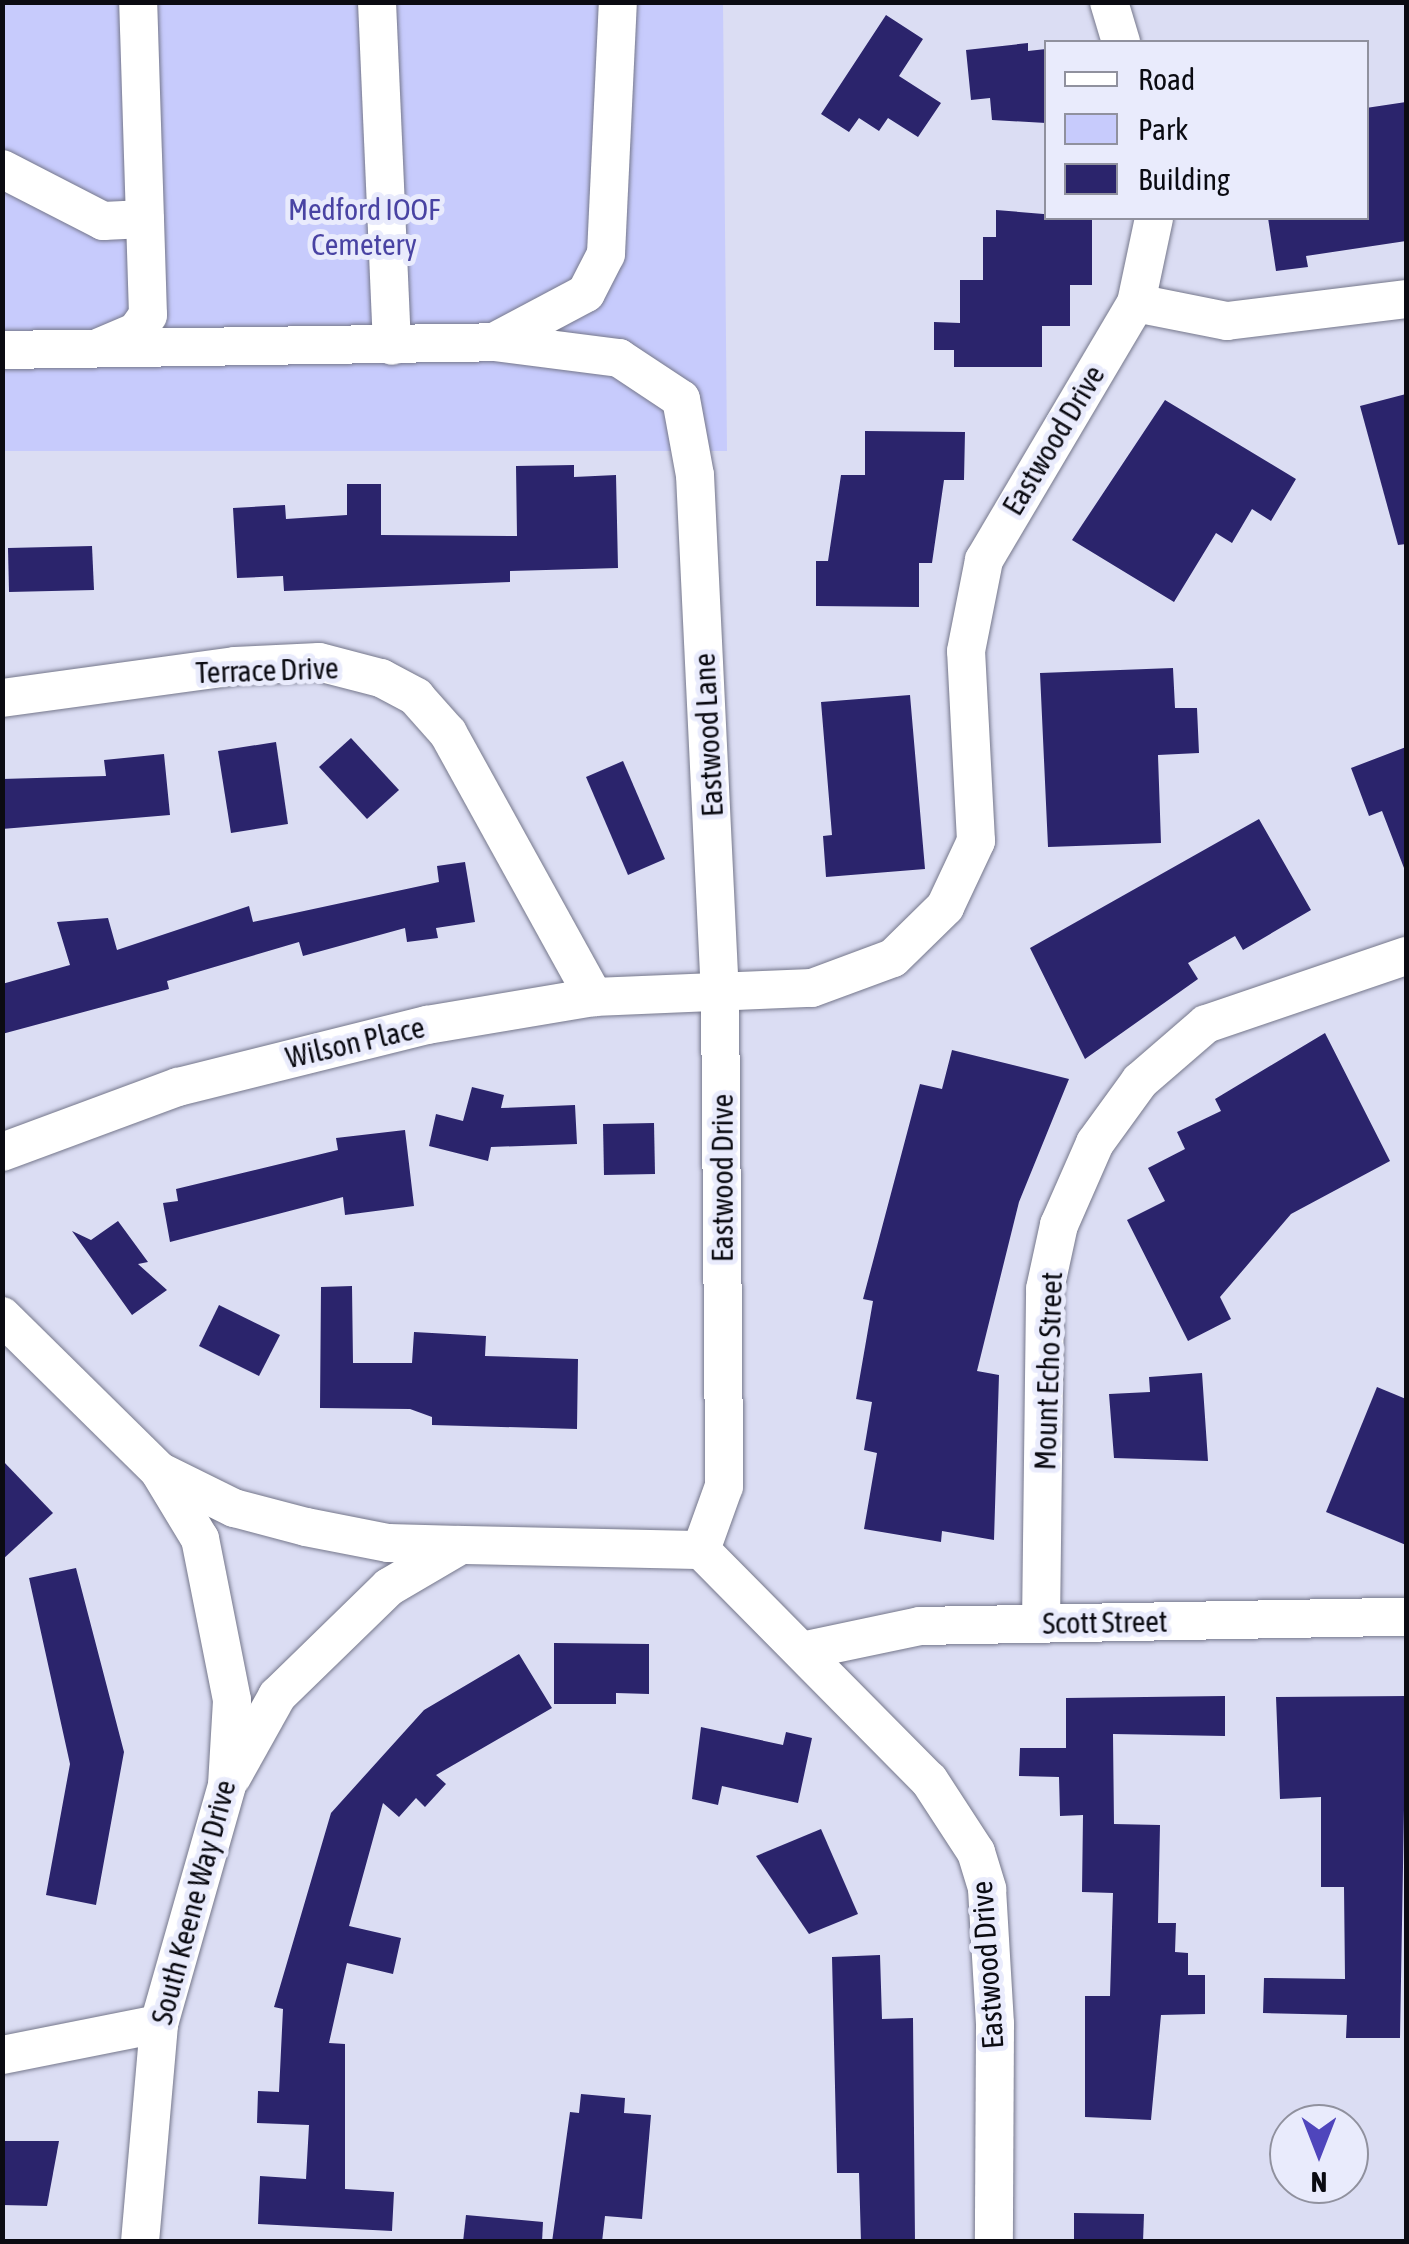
<!DOCTYPE html>
<style>
body{margin:0}
#map{position:relative;width:1409px;height:2244px;overflow:hidden;background:#dbddf3;font-family:"Asap Condensed",sans-serif}
div>[style]{position:absolute}
.green>*{inset:0;background:#c7cbfc}
.building>*{inset:0;background:#2b246c}
.roads{filter:drop-shadow(0 0 2px #75778b) drop-shadow(0 0 2px #75778b)}
.minor>*{height:38px;margin:-19px;padding:0 19px;transform-origin:19px;border-radius:19px;background:#fff}
span{translate:-50% -50%;white-space:nowrap;text-align:center;line-height:1.15;-webkit-text-stroke:10px #e9ebfc;paint-order:stroke}
.park-label{font-size:30px;color:#4943a3}
.street-label{font-size:30px;color:#0b0b12}
.frame{position:absolute;inset:0;border:5px solid #0b0b12;pointer-events:none}
.legend{position:absolute;left:1044px;top:40px;width:325px;height:180px;box-sizing:border-box;background:#e9ebfc;border:2px solid #90919e;margin:0;padding:12px 18px;list-style:none;font-size:30px;color:#0b0b12}
.legend li{display:flex;align-items:center;gap:20px;height:50px}
.legend b{width:50px;border:2px solid #90919e}
.north{position:absolute;left:1269px;top:2104px;width:100px;height:100px;box-sizing:border-box;background:#e9ebfc;border:2px solid #90919e;border-radius:50%;rotate:180deg;font-size:28px;font-weight:700;line-height:40px;text-align:center;color:#0b0b12}
.north::after{content:'';display:block;margin:auto;width:35px;height:45px;background:#4f45bc;clip-path:polygon(50% 0,100% 100%,50% 72%,0 100%)}
</style>
<div id="map">
<div class="green">
<i style="clip-path:polygon(2px 3px,723px 3px,727px 451px,3px 451px)"></i>
</div>
<div class="building">
<i style="clip-path:polygon(886px 15px,923px 39px,899px 76px,941px 103px,918px 137px,888px 118px,879px 131px,859px 118px,849px 132px,821px 114px)"></i>
<i style="clip-path:polygon(1028px 43px,1028px 51px,1046px 49px,1046px 123px,992px 120px,990px 98px,971px 100px,966px 50px)"></i>
<i style="clip-path:polygon(1406px 102px,1406px 241px,1306px 256px,1308px 267px,1276px 271px,1268px 218px,1366px 218px,1366px 108px)"></i>
<i style="clip-path:polygon(996px 210px,1092px 218px,1092px 285px,1070px 285px,1070px 326px,1042px 326px,1042px 367px,954px 367px,954px 350px,934px 350px,934px 322px,960px 323px,960px 280px,983px 280px,983px 237px,996px 237px)"></i>
<i style="clip-path:polygon(1406px 394px,1406px 544px,1398px 545px,1360px 406px)"></i>
<i style="clip-path:polygon(1165px 400px,1296px 479px,1271px 521px,1252px 509px,1232px 543px,1216px 533px,1174px 602px,1072px 540px)"></i>
<i style="clip-path:polygon(865px 431px,965px 432px,964px 480px,944px 480px,932px 563px,919px 563px,919px 607px,816px 606px,816px 561px,828px 561px,841px 475px,865px 475px)"></i>
<i style="clip-path:polygon(574px 465px,574px 477px,616px 475px,618px 568px,510px 571px,510px 582px,284px 591px,283px 576px,237px 578px,233px 508px,285px 505px,286px 519px,347px 515px,347px 484px,381px 484px,381px 535px,517px 536px,516px 466px)"></i>
<i style="clip-path:polygon(92px 546px,94px 590px,9px 592px,8px 548px)"></i>
<i style="clip-path:polygon(1173px 668px,1175px 708px,1197px 708px,1199px 753px,1158px 755px,1161px 843px,1048px 847px,1040px 673px)"></i>
<i style="clip-path:polygon(910px 695px,925px 869px,826px 877px,823px 836px,832px 835px,821px 702px)"></i>
<i style="clip-path:polygon(351px 738px,399px 790px,367px 819px,319px 767px)"></i>
<i style="clip-path:polygon(276px 742px,288px 824px,231px 833px,218px 751px)"></i>
<i style="clip-path:polygon(1406px 747px,1406px 868px,1404px 868px,1382px 811px,1369px 816px,1351px 768px)"></i>
<i style="clip-path:polygon(164px 754px,170px 815px,2px 829px,2px 779px,106px 776px,104px 760px)"></i>
<i style="clip-path:polygon(623px 761px,665px 859px,628px 875px,586px 777px)"></i>
<i style="clip-path:polygon(1259px 819px,1311px 910px,1243px 950px,1235px 936px,1188px 963px,1198px 979px,1085px 1059px,1030px 948px)"></i>
<i style="clip-path:polygon(465px 862px,475px 922px,436px 928px,438px 938px,407px 942px,405px 928px,303px 956px,299px 942px,167px 981px,169px 989px,2px 1034px,2px 984px,70px 965px,57px 922px,108px 918px,117px 950px,249px 906px,253px 922px,439px 882px,437px 866px)"></i>
<i style="clip-path:polygon(1325px 1033px,1390px 1161px,1291px 1214px,1220px 1297px,1231px 1319px,1188px 1341px,1127px 1220px,1165px 1201px,1148px 1168px,1185px 1149px,1177px 1132px,1221px 1111px,1215px 1099px)"></i>
<i style="clip-path:polygon(952px 1050px,1069px 1079px,1019px 1202px,977px 1371px,999px 1375px,994px 1540px,942px 1531px,941px 1542px,864px 1529px,877px 1453px,864px 1450px,872px 1402px,856px 1399px,873px 1301px,863px 1299px,920px 1084px,942px 1089px)"></i>
<i style="clip-path:polygon(472px 1087px,504px 1095px,501px 1108px,575px 1105px,577px 1144px,491px 1147px,488px 1161px,429px 1146px,436px 1114px,463px 1121px)"></i>
<i style="clip-path:polygon(654px 1123px,655px 1174px,604px 1175px,603px 1124px)"></i>
<i style="clip-path:polygon(405px 1130px,414px 1206px,345px 1215px,343px 1197px,170px 1242px,163px 1203px,178px 1201px,176px 1189px,338px 1150px,336px 1138px)"></i>
<i style="clip-path:polygon(118px 1221px,148px 1262px,138px 1264px,167px 1290px,132px 1315px,72px 1231px,91px 1240px)"></i>
<i style="clip-path:polygon(352px 1286px,353px 1363px,412px 1363px,414px 1332px,486px 1336px,485px 1356px,578px 1359px,577px 1429px,432px 1425px,432px 1417px,410px 1409px,320px 1408px,321px 1287px)"></i>
<i style="clip-path:polygon(219px 1305px,280px 1335px,259px 1376px,199px 1346px)"></i>
<i style="clip-path:polygon(1202px 1373px,1208px 1461px,1114px 1458px,1109px 1394px,1150px 1392px,1149px 1377px)"></i>
<i style="clip-path:polygon(1377px 1387px,1406px 1399px,1406px 1545px,1326px 1512px)"></i>
<i style="clip-path:polygon(2px 1460px,53px 1513px,2px 1560px)"></i>
<i style="clip-path:polygon(76px 1568px,124px 1752px,96px 1905px,46px 1895px,70px 1764px,29px 1578px)"></i>
<i style="clip-path:polygon(554px 1643px,649px 1644px,649px 1694px,616px 1693px,616px 1704px,554px 1704px)"></i>
<i style="clip-path:polygon(519px 1654px,552px 1708px,436px 1775px,446px 1784px,425px 1807px,416px 1798px,399px 1817px,383px 1803px,349px 1926px,401px 1938px,393px 1974px,347px 1963px,329px 2043px,345px 2044px,345px 2189px,394px 2192px,392px 2231px,258px 2224px,260px 2176px,306px 2179px,309px 2125px,257px 2123px,258px 2091px,279px 2092px,283px 2009px,274px 2007px,331px 1813px,424px 1710px)"></i>
<i style="clip-path:polygon(1225px 1696px,1225px 1736px,1113px 1734px,1114px 1824px,1160px 1825px,1158px 1923px,1176px 1923px,1175px 1952px,1188px 1953px,1188px 1975px,1205px 1975px,1205px 2014px,1161px 2015px,1151px 2120px,1085px 2117px,1085px 1996px,1110px 1996px,1113px 1893px,1082px 1892px,1083px 1815px,1060px 1816px,1059px 1777px,1019px 1776px,1020px 1748px,1066px 1748px,1066px 1698px)"></i>
<i style="clip-path:polygon(1406px 1696px,1400px 2038px,1346px 2038px,1347px 2015px,1263px 2013px,1264px 1978px,1345px 1979px,1344px 1887px,1321px 1887px,1321px 1797px,1280px 1799px,1276px 1697px)"></i>
<i style="clip-path:polygon(701px 1727px,783px 1745px,786px 1732px,812px 1738px,798px 1803px,722px 1786px,718px 1805px,692px 1799px)"></i>
<i style="clip-path:polygon(821px 1829px,858px 1914px,809px 1934px,756px 1856px)"></i>
<i style="clip-path:polygon(880px 1955px,882px 2019px,913px 2018px,915px 2242px,861px 2242px,859px 2173px,837px 2173px,832px 1957px)"></i>
<i style="clip-path:polygon(581px 2094px,625px 2098px,624px 2113px,651px 2115px,642px 2219px,605px 2216px,602px 2242px,552px 2242px,570px 2112px,579px 2113px)"></i>
<i style="clip-path:polygon(2px 2141px,59px 2141px,47px 2206px,2px 2205px)"></i>
<i style="clip-path:polygon(1074px 2213px,1144px 2214px,1143px 2242px,1074px 2242px)"></i>
<i style="clip-path:polygon(466px 2215px,543px 2222px,542px 2242px,463px 2242px)"></i>
</div>
<div class="roads">
<div class="minor">
<i style="left:377px;top:2px;width:344px;rotate:87.5deg"></i>
<i style="left:1109px;top:2px;width:42px;rotate:73.3deg"></i>
<i style="left:2px;top:169px;width:114px;rotate:27.2deg"></i>
<i style="left:103px;top:221px;width:42px;rotate:-2.7deg"></i>
<i style="left:1136px;top:303px;width:93px;rotate:11.2deg"></i>
<i style="left:1227px;top:321px;width:180px;rotate:-7deg"></i>
<i style="left:494px;top:342px;width:126px;rotate:7.3deg"></i>
<i style="left:619px;top:358px;width:74px;rotate:33.5deg"></i>
<i style="left:681px;top:399px;width:77px;rotate:79.6deg"></i>
<i style="left:695px;top:475px;width:522px;rotate:87.25deg"></i>
<i style="left:720px;top:996px;width:490px;rotate:89.5deg"></i>
<i style="left:724px;top:1486px;width:68px;rotate:109.8deg"></i>
<i style="left:100px;top:347px;width:39px;rotate:-23deg"></i>
<i style="left:136px;top:332px;width:21px;rotate:-55deg"></i>
<i style="left:148px;top:315px;width:313px;rotate:-91.8deg"></i>
<i style="left:2px;top:350px;width:492px;rotate:-0.9deg"></i>
<i style="left:494px;top:342px;width:104px;rotate:-28deg"></i>
<i style="left:586px;top:293px;width:44px;rotate:-62.9deg"></i>
<i style="left:606px;top:254px;width:252px;rotate:-87.3deg"></i>
<i style="left:2px;top:698px;width:235px;rotate:-7.8deg"></i>
<i style="left:235px;top:666px;width:84px;rotate:-2.7deg"></i>
<i style="left:319px;top:662px;width:64px;rotate:14.5deg"></i>
<i style="left:381px;top:678px;width:40px;rotate:28deg"></i>
<i style="left:416px;top:697px;width:48px;rotate:48.4deg"></i>
<i style="left:448px;top:733px;width:302px;rotate:61.1deg"></i>
<i style="left:2px;top:1152px;width:188px;rotate:-20.3deg"></i>
<i style="left:178px;top:1087px;width:257px;rotate:-14deg"></i>
<i style="left:427px;top:1025px;width:169px;rotate:-9.5deg"></i>
<i style="left:594px;top:997px;width:218px;rotate:-2.4deg"></i>
<i style="left:812px;top:988px;width:86px;rotate:-20.3deg"></i>
<i style="left:893px;top:958px;width:73px;rotate:-44.4deg"></i>
<i style="left:945px;top:907px;width:73px;rotate:-64.8deg"></i>
<i style="left:976px;top:841px;width:190px;rotate:-93deg"></i>
<i style="left:966px;top:651px;width:93px;rotate:-78.8deg"></i>
<i style="left:984px;top:560px;width:299px;rotate:-59.4deg"></i>
<i style="left:1136px;top:303px;width:87px;rotate:-78deg"></i>
<i style="left:2px;top:1316px;width:221px;rotate:44.6deg"></i>
<i style="left:701px;top:1550px;width:324px;rotate:45.3deg"></i>
<i style="left:929px;top:1780px;width:86px;rotate:56.9deg"></i>
<i style="left:976px;top:1852px;width:39px;rotate:73deg"></i>
<i style="left:987px;top:1889px;width:135px;rotate:86.6deg"></i>
<i style="left:995px;top:2024px;width:218px;rotate:90.3deg"></i>
<i style="left:1041px;top:1624px;width:335px;rotate:-89.3deg"></i>
<i style="left:1045px;top:1289px;width:66px;rotate:-77.7deg"></i>
<i style="left:1059px;top:1225px;width:90px;rotate:-66.3deg"></i>
<i style="left:1095px;top:1143px;width:77px;rotate:-54deg"></i>
<i style="left:1140px;top:1081px;width:87px;rotate:-40.8deg"></i>
<i style="left:1206px;top:1024px;width:211px;rotate:-18.8deg"></i>
<i style="left:806px;top:1650px;width:116px;rotate:-11.9deg"></i>
<i style="left:920px;top:1626px;width:486px;rotate:-1.1deg"></i>
<i style="left:232px;top:1777px;width:93px;rotate:-60.9deg"></i>
<i style="left:277px;top:1696px;width:156px;rotate:-44.2deg"></i>
<i style="left:389px;top:1587px;width:83px;rotate:-30.3deg"></i>
<i style="left:461px;top:1545px;width:240px;rotate:1.2deg"></i>
<i style="left:2px;top:2055px;width:160px;rotate:-11.2deg"></i>
<i style="left:140px;top:2242px;width:219px;rotate:-85deg"></i>
<i style="left:159px;top:2024px;width:248px;rotate:-74.1deg"></i>
<i style="left:227px;top:1785px;width:85px;rotate:-86.6deg"></i>
<i style="left:232px;top:1700px;width:164px;rotate:-101.2deg"></i>
<i style="left:200px;top:1539px;width:79px;rotate:-121.1deg"></i>
<i style="left:159px;top:1471px;width:84px;rotate:26.3deg"></i>
<i style="left:234px;top:1508px;width:74px;rotate:14.8deg"></i>
<i style="left:306px;top:1527px;width:84px;rotate:11deg"></i>
<i style="left:388px;top:1543px;width:73px;rotate:1.6deg"></i>
</div>
</div>
<div class="park-label">
<span style="left:364px;top:226px">Medford IOOF<br>Cemetery</span>
</div>
<div class="street-label">
<span style="left:1053px;top:440px;rotate:-59deg">Eastwood Drive</span>
<span style="left:267px;top:670px;rotate:-2deg">Terrace Drive</span>
<span style="left:708px;top:735px;rotate:-93deg">Eastwood Lane</span>
<span style="left:355px;top:1042px;rotate:-13deg">Wilson Place</span>
<span style="left:722px;top:1178px;rotate:-90deg">Eastwood Drive</span>
<span style="left:1048px;top:1371px;rotate:-88deg">Mount Echo Street</span>
<span style="left:1105px;top:1622px;rotate:-1deg">Scott Street</span>
<span style="left:193px;top:1902px;rotate:-75deg">South Keene Way Drive</span>
<span style="left:987px;top:1965px;rotate:-94deg">Eastwood Drive</span>
</div>
<div class="frame"></div>
<ul class="legend">
<li><b style="height:12px;background:#fff"></b>Road</li>
<li><b style="height:28px;background:#c7cbfc"></b>Park</li>
<li><b style="height:28px;background:#2b246c"></b>Building</li>
</ul>
<div class="north">N</div>
</div>
